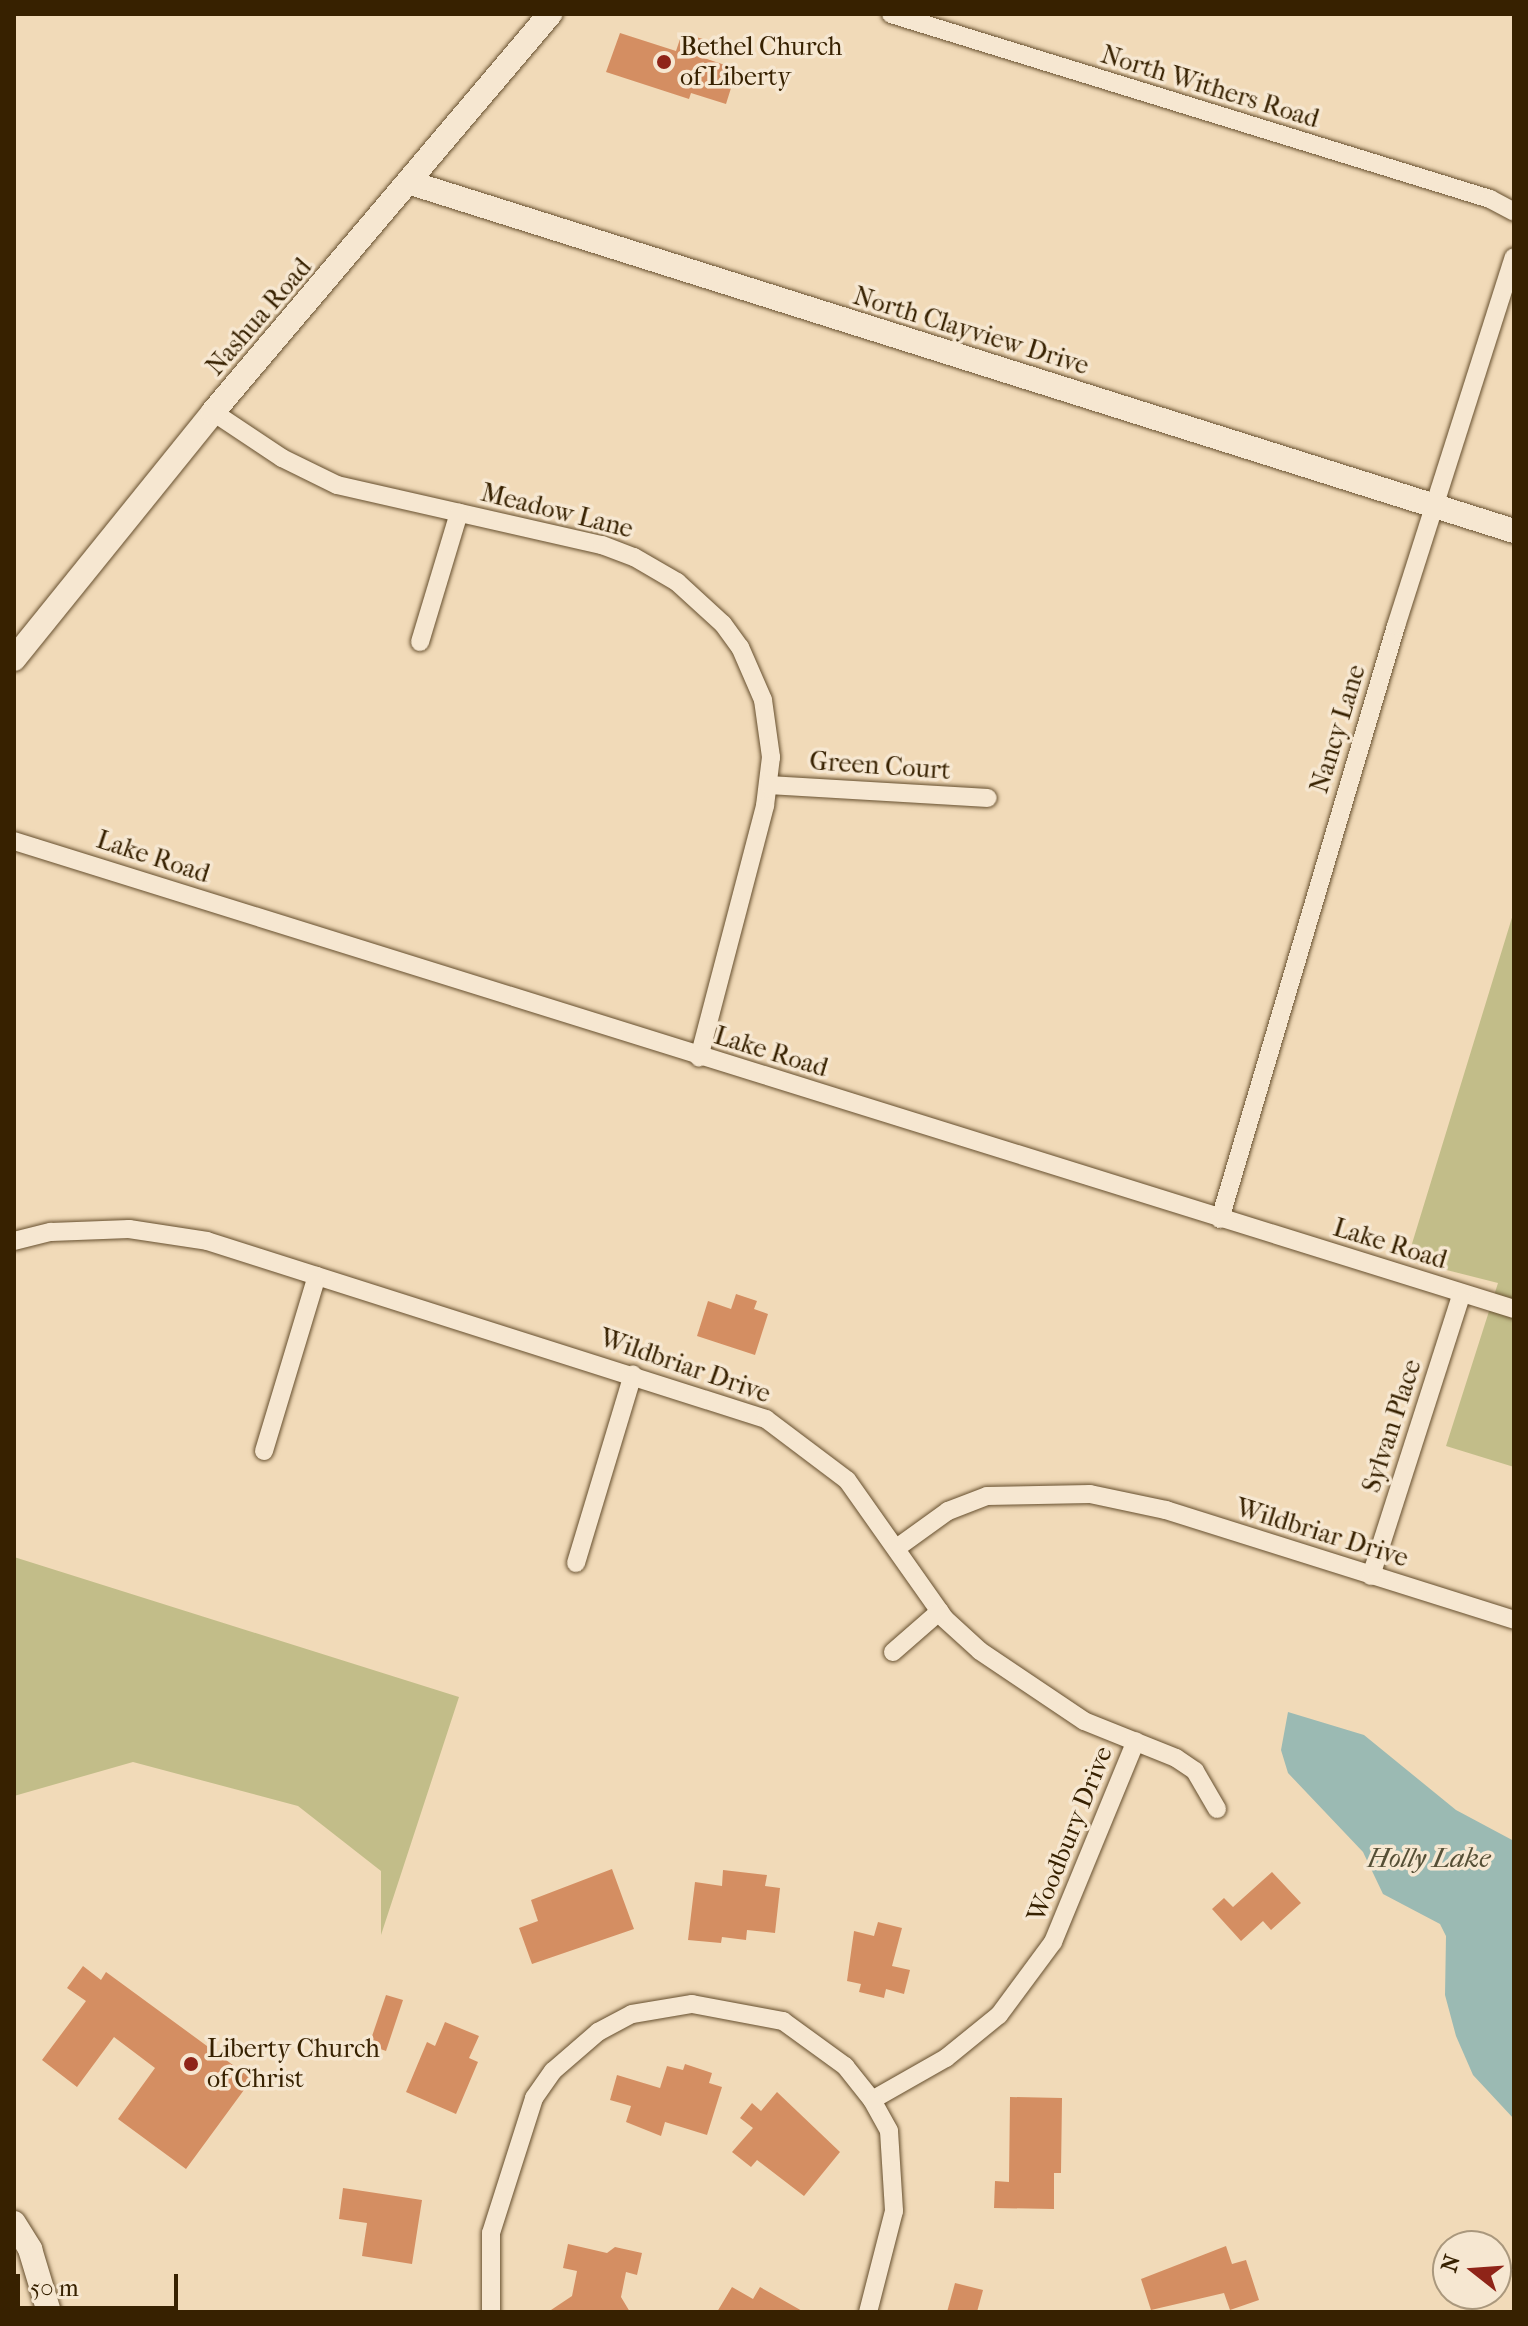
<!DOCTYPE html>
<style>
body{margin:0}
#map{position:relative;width:1528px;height:2326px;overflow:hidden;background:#f1dab8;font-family:"IM FELL French Canon",serif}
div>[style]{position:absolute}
.green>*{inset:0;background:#c2bd89}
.water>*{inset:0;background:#9bbab3}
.building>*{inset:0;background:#d48e62}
.roads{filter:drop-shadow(0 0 2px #664f2e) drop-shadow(0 0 2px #664f2e)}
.street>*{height:18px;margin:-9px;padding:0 9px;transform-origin:9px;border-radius:9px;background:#f6e7d1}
.secondary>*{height:24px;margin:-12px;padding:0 12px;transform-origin:12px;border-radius:12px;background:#f6e7d1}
.dots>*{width:22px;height:22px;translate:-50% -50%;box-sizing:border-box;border:4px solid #f6e7d1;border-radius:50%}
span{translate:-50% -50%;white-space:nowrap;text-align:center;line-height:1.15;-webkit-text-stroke:7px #f6e7d1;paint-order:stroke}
.poi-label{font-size:26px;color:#372100}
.left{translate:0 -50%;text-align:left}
.street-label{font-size:26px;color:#372100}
.water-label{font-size:28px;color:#554f36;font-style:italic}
.frame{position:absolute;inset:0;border:16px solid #372100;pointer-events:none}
.north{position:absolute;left:1432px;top:2230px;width:80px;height:80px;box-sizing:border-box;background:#f6e7d1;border:2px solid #aa987d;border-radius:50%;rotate:287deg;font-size:22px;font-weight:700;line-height:32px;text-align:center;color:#372100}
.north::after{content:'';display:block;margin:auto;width:28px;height:36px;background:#8f2418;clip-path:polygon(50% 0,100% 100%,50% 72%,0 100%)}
.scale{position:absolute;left:16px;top:2274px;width:162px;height:36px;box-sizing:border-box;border:4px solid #372100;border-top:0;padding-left:10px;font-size:24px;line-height:28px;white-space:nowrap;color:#372100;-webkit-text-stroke:6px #f6e7d1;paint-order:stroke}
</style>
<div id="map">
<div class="green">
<i style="clip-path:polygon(1514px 911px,1514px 1467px,1446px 1446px,1498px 1283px,1407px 1260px)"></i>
<i style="clip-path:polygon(14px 1557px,459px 1697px,381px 1935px,381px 1871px,298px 1806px,133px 1762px,14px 1796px)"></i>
</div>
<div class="water">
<i style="clip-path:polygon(1288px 1712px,1364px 1735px,1456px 1810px,1514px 1841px,1514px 2119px,1473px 2075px,1456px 2036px,1445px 1995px,1446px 1936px,1440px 1924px,1383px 1894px,1363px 1852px,1288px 1773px,1281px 1750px)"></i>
</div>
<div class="building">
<i style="clip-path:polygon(620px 33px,676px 51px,682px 33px,703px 39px,698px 56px,737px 69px,726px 104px,691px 93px,689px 99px,606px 72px)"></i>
<i style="clip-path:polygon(736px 1294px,757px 1301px,754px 1309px,768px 1314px,755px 1355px,697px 1336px,708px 1301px,731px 1309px)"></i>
<i style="clip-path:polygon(612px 1869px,634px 1929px,532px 1964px,519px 1928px,538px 1921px,531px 1900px)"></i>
<i style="clip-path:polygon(723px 1870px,767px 1875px,765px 1886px,780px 1888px,775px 1933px,747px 1930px,746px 1940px,722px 1937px,721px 1943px,688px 1940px,695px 1882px,722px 1886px)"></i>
<i style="clip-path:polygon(1272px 1872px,1301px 1903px,1271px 1930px,1263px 1921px,1241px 1941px,1212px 1909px,1224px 1898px,1233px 1907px)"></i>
<i style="clip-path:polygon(878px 1922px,902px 1928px,892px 1966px,910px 1970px,904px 1994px,886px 1989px,884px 1998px,859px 1992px,861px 1984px,847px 1981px,854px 1931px,874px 1936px)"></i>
<i style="clip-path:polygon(83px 1966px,101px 1980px,106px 1972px,252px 2079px,186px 2169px,118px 2119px,155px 2068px,114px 2037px,77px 2087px,42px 2060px,86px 2001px,67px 1988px)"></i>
<i style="clip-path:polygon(386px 1995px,403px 2000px,386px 2051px,369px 2045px)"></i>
<i style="clip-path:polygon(445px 2022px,479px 2036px,469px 2058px,478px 2062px,456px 2114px,406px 2092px,427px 2042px,435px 2046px)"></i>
<i style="clip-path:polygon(685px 2064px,712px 2073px,709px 2083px,722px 2087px,707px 2135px,665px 2122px,661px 2136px,626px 2122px,631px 2106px,610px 2100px,617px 2075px,660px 2088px,667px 2066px,683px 2070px)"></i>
<i style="clip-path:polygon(777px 2092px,840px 2152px,804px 2196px,757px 2160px,751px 2167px,732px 2152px,753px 2128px,740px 2118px,752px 2103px,761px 2111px)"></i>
<i style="clip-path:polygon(1010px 2097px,1062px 2098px,1061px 2173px,1054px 2173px,1054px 2209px,994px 2208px,995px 2181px,1009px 2182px)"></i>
<i style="clip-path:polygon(343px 2188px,422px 2200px,412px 2264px,362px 2256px,367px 2223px,339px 2219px)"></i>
<i style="clip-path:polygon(568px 2244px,607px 2253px,615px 2247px,642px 2253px,637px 2275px,626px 2272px,621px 2297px,630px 2312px,548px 2312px,572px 2296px,577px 2271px,563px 2268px)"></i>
<i style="clip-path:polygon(1226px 2246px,1232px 2264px,1246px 2260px,1259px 2300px,1230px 2310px,1224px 2293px,1151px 2310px,1141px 2279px)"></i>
<i style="clip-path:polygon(955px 2283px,983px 2290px,977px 2312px,947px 2312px)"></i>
<i style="clip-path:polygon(732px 2287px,753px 2299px,760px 2287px,804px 2312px,717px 2312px)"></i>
</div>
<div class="roads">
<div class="street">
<i style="left:891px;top:14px;width:627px;rotate:17.16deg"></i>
<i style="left:1490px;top:199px;width:27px;rotate:28deg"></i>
<i style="left:213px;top:412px;width:83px;rotate:33.7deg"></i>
<i style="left:282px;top:458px;width:61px;rotate:26.1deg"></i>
<i style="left:337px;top:485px;width:272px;rotate:12.8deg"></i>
<i style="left:602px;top:545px;width:34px;rotate:21deg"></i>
<i style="left:634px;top:557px;width:50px;rotate:30.2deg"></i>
<i style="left:677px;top:582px;width:62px;rotate:42.4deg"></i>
<i style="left:723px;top:624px;width:29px;rotate:54deg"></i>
<i style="left:740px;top:647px;width:58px;rotate:66.5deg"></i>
<i style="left:763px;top:700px;width:58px;rotate:82deg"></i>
<i style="left:771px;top:757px;width:49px;rotate:97deg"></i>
<i style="left:765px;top:806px;width:260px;rotate:104.7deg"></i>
<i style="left:420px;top:642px;width:135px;rotate:-73.2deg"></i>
<i style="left:769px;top:785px;width:219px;rotate:3.4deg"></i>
<i style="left:14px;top:841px;width:1571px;rotate:17.33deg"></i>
<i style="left:1220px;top:1219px;width:619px;rotate:-73.47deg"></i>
<i style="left:1396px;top:626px;width:387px;rotate:-72.3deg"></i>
<i style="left:14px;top:1241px;width:38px;rotate:-14deg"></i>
<i style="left:51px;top:1232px;width:78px;rotate:-2.2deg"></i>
<i style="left:129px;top:1229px;width:79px;rotate:8.7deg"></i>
<i style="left:207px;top:1241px;width:587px;rotate:17.66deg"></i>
<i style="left:766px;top:1419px;width:101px;rotate:37deg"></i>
<i style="left:847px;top:1480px;width:170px;rotate:54.8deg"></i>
<i style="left:945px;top:1619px;width:47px;rotate:42.4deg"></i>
<i style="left:980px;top:1651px;width:125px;rotate:33.9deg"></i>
<i style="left:1084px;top:1721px;width:99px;rotate:21.9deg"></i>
<i style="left:1176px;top:1758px;width:23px;rotate:34deg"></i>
<i style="left:1195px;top:1771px;width:44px;rotate:59.9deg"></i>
<i style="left:264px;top:1451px;width:183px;rotate:-73.2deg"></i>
<i style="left:898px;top:1547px;width:62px;rotate:-35.8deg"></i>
<i style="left:948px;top:1511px;width:42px;rotate:-21deg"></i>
<i style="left:987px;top:1496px;width:103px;rotate:-1.1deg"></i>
<i style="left:1090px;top:1494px;width:78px;rotate:11.9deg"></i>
<i style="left:1166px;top:1510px;width:365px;rotate:17.5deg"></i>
<i style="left:576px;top:1563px;width:197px;rotate:-73.2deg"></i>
<i style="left:1371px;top:1576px;width:297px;rotate:-72.2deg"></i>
<i style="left:893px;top:1652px;width:62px;rotate:-41.1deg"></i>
<i style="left:872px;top:2100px;width:85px;rotate:-29.6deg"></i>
<i style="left:946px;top:2058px;width:68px;rotate:-39.1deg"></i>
<i style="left:999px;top:2015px;width:91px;rotate:-53.5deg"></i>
<i style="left:1053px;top:1942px;width:217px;rotate:-67.6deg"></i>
<i style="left:491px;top:2312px;width:79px;rotate:-90deg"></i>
<i style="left:491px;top:2233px;width:142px;rotate:-72.3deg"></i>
<i style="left:534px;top:2098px;width:33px;rotate:-55deg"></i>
<i style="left:553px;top:2071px;width:60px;rotate:-40.9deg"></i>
<i style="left:598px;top:2032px;width:38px;rotate:-28deg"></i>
<i style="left:632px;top:2014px;width:61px;rotate:-9.5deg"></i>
<i style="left:692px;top:2004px;width:93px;rotate:10.6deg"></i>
<i style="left:783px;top:2021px;width:77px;rotate:36deg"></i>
<i style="left:845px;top:2066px;width:43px;rotate:51.5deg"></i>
<i style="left:872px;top:2100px;width:35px;rotate:61deg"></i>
<i style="left:889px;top:2131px;width:80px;rotate:86.4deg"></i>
<i style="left:894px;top:2211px;width:104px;rotate:104.4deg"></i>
</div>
<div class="secondary">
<i style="left:411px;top:183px;width:1157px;rotate:17.51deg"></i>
<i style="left:14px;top:659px;width:317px;rotate:-51.1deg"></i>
<i style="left:213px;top:412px;width:522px;rotate:-49.74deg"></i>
<i style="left:14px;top:2223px;width:31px;rotate:58deg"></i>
<i style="left:30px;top:2249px;width:66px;rotate:73.2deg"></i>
</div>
</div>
<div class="dots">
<i style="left:664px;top:62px;background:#8f2418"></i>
<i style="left:191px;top:2064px;background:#8f2418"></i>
</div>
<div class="poi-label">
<span class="left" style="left:680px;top:62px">Bethel Church<br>of Liberty</span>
<span class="left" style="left:207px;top:2064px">Liberty Church<br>of Christ</span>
</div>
<div class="street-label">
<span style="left:1210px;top:87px;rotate:17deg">North Withers Road</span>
<span style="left:259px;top:317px;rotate:-49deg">Nashua Road</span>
<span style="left:971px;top:331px;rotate:17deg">North Clayview Drive</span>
<span style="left:557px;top:511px;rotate:14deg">Meadow Lane</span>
<span style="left:1338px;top:729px;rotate:-73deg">Nancy Lane</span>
<span style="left:880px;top:766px;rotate:4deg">Green Court</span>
<span style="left:153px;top:857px;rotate:18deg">Lake Road</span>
<span style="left:771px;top:1052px;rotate:17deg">Lake Road</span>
<span style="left:1390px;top:1244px;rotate:17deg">Lake Road</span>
<span style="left:685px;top:1366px;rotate:19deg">Wildbriar Drive</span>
<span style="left:1392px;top:1426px;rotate:-72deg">Sylvan Place</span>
<span style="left:1322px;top:1533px;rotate:17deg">Wildbriar Drive</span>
<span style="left:1070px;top:1834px;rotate:-68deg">Woodbury Drive</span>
</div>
<div class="water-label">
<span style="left:1429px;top:1858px">Holly Lake</span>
</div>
<div class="frame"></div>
<div class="north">N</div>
<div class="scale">50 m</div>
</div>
